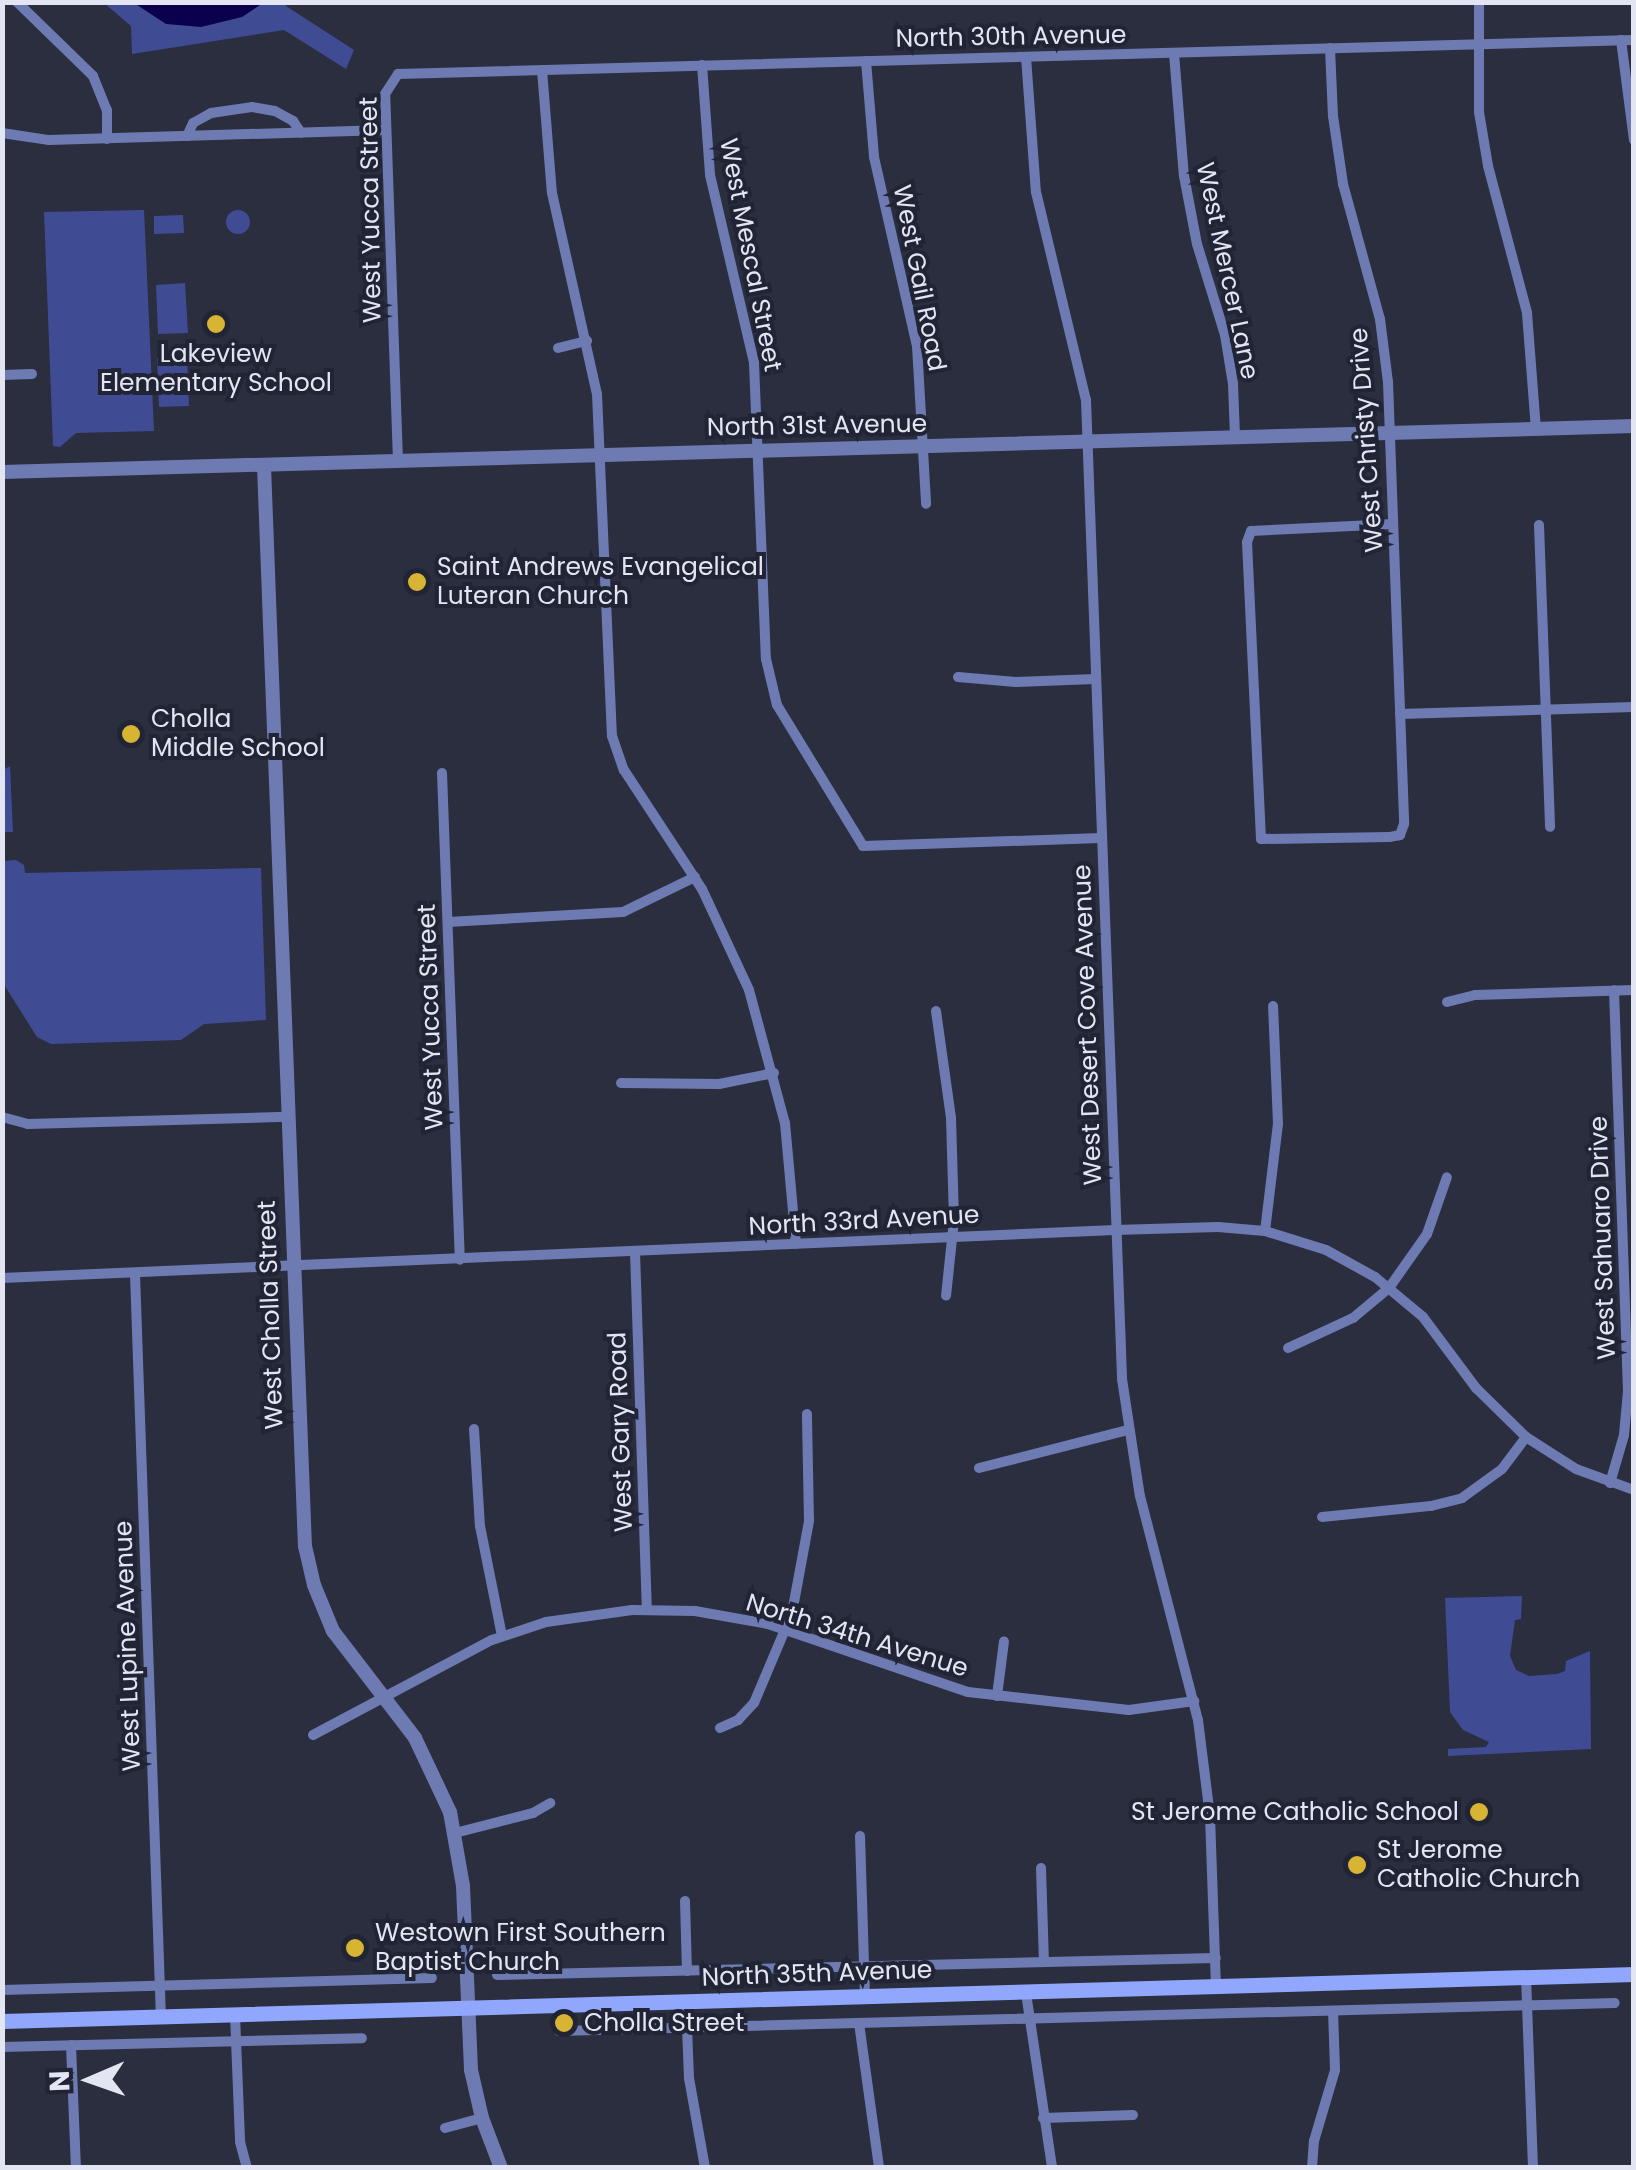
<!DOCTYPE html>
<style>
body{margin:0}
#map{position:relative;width:1636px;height:2170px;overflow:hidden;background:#2a2e3f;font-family:Poppins,sans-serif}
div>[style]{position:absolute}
.green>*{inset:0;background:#3f4c94}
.round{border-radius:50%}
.water>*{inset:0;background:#0b004d}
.minor>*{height:10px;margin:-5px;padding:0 5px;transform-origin:5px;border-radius:5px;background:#6e7bb2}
.tertiary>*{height:14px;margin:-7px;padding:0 7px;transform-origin:7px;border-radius:7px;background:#6e7bb2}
.secondary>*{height:15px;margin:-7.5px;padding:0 7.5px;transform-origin:7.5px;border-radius:7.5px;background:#91a6fd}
.dots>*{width:28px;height:28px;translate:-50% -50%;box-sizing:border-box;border:5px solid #202435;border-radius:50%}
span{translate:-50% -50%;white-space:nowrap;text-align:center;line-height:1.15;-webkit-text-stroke:8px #202435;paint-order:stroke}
.street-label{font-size:25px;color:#e3e6f2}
.poi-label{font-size:25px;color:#e3e6f2}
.left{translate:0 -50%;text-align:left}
.right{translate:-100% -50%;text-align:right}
.frame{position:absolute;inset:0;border:5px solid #e3e6f2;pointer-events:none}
.north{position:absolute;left:40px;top:2030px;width:100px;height:100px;-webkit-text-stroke:8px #202435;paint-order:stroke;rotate:268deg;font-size:28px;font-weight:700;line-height:40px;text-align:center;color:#e3e6f2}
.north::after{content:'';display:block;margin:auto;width:35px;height:45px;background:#e3e6f2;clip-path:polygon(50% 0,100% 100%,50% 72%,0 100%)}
</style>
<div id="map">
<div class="green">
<i style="clip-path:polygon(104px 3px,288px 3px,286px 6px,354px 50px,346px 69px,284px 30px,132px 54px,131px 26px)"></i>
<i style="clip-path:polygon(144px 210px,154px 431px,76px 433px,60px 447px,53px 446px,44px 212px)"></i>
<i class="round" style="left:226px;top:210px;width:24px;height:24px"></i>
<i style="clip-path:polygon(183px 215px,184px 233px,154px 234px,154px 216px)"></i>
<i style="clip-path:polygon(185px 283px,188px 333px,158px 334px,156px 285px)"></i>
<i style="clip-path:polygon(187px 357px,189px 406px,159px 407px,157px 358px)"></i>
<i style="clip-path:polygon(10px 766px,13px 832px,3px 832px,3px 770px)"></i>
<i style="clip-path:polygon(16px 860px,24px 865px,25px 873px,261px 868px,266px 1020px,204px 1024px,181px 1040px,51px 1044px,37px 1037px,3px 983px,3px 861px)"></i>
<i style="clip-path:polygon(1522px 1596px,1521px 1619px,1515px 1620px,1510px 1656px,1516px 1670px,1529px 1676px,1557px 1674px,1565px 1671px,1566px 1661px,1590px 1651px,1591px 1749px,1448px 1756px,1448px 1749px,1486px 1747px,1489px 1742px,1463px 1730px,1450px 1712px,1445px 1598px)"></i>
</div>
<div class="water">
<i style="clip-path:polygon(134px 3px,263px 3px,242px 17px,201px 27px,166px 24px)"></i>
</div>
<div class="minor">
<i style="left:17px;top:2px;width:106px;rotate:44.2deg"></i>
<i style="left:93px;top:76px;width:37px;rotate:68deg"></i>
<i style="left:107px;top:110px;width:29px;rotate:90deg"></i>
<i style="left:1479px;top:2px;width:110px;rotate:90deg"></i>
<i style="left:1479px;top:112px;width:55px;rotate:80.5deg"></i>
<i style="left:1488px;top:166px;width:152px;rotate:75.1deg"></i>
<i style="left:1527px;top:313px;width:116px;rotate:85.6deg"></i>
<i style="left:1621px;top:40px;width:101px;rotate:82.6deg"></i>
<i style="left:1330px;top:48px;width:68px;rotate:87.5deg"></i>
<i style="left:1333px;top:116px;width:69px;rotate:81.6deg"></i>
<i style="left:1343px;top:184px;width:140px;rotate:74.7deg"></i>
<i style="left:1380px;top:319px;width:64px;rotate:82.8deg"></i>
<i style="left:1388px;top:382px;width:442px;rotate:87.9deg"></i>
<i style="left:1404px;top:824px;width:12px;rotate:110deg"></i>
<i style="left:1400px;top:835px;width:10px;rotate:169deg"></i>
<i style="left:1390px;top:837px;width:129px;rotate:179.1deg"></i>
<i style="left:1261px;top:839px;width:297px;rotate:-92.7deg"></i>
<i style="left:1247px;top:542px;width:12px;rotate:-70deg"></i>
<i style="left:1251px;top:531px;width:142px;rotate:-2.8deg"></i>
<i style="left:1174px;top:53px;width:123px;rotate:85.4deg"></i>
<i style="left:1184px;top:176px;width:69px;rotate:79.2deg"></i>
<i style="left:1197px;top:244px;width:95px;rotate:72.9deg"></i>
<i style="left:1225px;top:335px;width:50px;rotate:80.7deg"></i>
<i style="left:1233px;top:384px;width:53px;rotate:87.8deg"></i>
<i style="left:1026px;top:57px;width:135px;rotate:85.8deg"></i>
<i style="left:1036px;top:192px;width:214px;rotate:76.5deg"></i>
<i style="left:1086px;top:400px;width:980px;rotate:87.89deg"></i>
<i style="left:1122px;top:1379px;width:118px;rotate:81.3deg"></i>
<i style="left:1140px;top:1496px;width:231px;rotate:75.5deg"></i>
<i style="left:1198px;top:1720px;width:97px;rotate:82.9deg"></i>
<i style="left:1210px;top:1816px;width:172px;rotate:88deg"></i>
<i style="left:866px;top:61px;width:96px;rotate:85.2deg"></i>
<i style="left:874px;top:157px;width:194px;rotate:77.2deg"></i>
<i style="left:917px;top:346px;width:158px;rotate:86.7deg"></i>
<i style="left:702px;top:65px;width:110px;rotate:85.8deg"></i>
<i style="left:710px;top:175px;width:193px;rotate:76.8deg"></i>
<i style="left:754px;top:363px;width:296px;rotate:87.7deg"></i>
<i style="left:766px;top:659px;width:47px;rotate:76.6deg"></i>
<i style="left:777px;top:705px;width:165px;rotate:58.6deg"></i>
<i style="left:863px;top:846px;width:238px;rotate:-1.9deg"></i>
<i style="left:542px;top:70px;width:123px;rotate:85.4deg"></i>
<i style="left:552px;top:193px;width:206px;rotate:77.4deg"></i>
<i style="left:597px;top:394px;width:342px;rotate:87.5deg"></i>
<i style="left:612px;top:736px;width:36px;rotate:71deg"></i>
<i style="left:624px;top:770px;width:142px;rotate:56.8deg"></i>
<i style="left:702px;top:889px;width:111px;rotate:65deg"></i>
<i style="left:749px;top:990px;width:138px;rotate:74.9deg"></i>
<i style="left:785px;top:1123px;width:121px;rotate:84.8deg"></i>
<i style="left:2px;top:133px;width:48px;rotate:8.5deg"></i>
<i style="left:49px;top:140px;width:337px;rotate:-1.7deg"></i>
<i style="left:187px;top:136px;width:14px;rotate:-65deg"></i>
<i style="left:193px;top:123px;width:21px;rotate:-29deg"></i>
<i style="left:211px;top:113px;width:41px;rotate:-8.3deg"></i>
<i style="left:252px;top:107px;width:23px;rotate:10deg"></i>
<i style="left:275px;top:111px;width:21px;rotate:29deg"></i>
<i style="left:293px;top:121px;width:14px;rotate:56deg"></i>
<i style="left:558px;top:348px;width:30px;rotate:-14deg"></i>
<i style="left:2px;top:375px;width:30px;rotate:-2deg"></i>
<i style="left:398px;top:461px;width:367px;rotate:-92deg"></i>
<i style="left:385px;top:94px;width:24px;rotate:-57deg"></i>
<i style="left:398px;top:74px;width:1236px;rotate:-1.58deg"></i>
<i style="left:1539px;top:525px;width:302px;rotate:87.9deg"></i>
<i style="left:958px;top:677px;width:58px;rotate:4.9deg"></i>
<i style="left:1016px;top:682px;width:79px;rotate:-2.2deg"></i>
<i style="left:1400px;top:714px;width:234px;rotate:-1.7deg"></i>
<i style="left:442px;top:773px;width:487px;rotate:87.9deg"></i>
<i style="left:448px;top:922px;width:175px;rotate:-3.3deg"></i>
<i style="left:623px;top:912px;width:80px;rotate:-25.9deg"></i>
<i style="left:1447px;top:1002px;width:29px;rotate:-14deg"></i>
<i style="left:1475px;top:995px;width:159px;rotate:-1.8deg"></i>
<i style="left:936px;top:1011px;width:108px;rotate:82deg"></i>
<i style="left:951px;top:1118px;width:102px;rotate:88.3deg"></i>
<i style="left:954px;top:1220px;width:76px;rotate:96deg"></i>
<i style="left:621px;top:1083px;width:98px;rotate:0.6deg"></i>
<i style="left:719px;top:1084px;width:56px;rotate:-11.3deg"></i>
<i style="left:2px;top:1117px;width:27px;rotate:15deg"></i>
<i style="left:28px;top:1124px;width:258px;rotate:-1.6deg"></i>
<i style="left:1265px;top:1231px;width:108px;rotate:-83.1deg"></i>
<i style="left:1278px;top:1124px;width:118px;rotate:-92.4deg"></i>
<i style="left:635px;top:1252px;width:358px;rotate:88.1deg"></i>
<i style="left:135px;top:1274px;width:743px;rotate:88deg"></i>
<i style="left:2px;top:1278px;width:1114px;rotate:-2.47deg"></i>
<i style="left:1115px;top:1230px;width:103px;rotate:-1.7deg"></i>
<i style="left:1218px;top:1227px;width:47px;rotate:4.9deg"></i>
<i style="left:1265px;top:1231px;width:64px;rotate:17.3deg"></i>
<i style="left:1326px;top:1250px;width:56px;rotate:28.9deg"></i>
<i style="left:1375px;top:1277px;width:62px;rotate:39.8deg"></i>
<i style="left:1423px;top:1317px;width:89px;rotate:53.3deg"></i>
<i style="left:1476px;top:1388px;width:70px;rotate:44.4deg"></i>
<i style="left:1526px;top:1437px;width:59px;rotate:32.6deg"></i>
<i style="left:1576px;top:1469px;width:62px;rotate:19.9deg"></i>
<i style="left:1288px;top:1348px;width:72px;rotate:-24.8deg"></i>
<i style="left:1353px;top:1318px;width:47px;rotate:-39.8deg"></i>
<i style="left:1389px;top:1288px;width:66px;rotate:-54.9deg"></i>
<i style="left:1427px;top:1234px;width:60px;rotate:-70.7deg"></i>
<i style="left:474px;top:1429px;width:97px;rotate:86.5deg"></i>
<i style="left:480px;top:1526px;width:112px;rotate:78.7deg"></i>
<i style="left:979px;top:1468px;width:154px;rotate:-14.3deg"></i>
<i style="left:1610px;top:1483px;width:50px;rotate:-73.7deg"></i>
<i style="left:1624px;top:1435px;width:44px;rotate:-84.8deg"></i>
<i style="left:1628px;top:1391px;width:401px;rotate:-92deg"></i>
<i style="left:1322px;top:1517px;width:110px;rotate:-5.8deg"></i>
<i style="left:1431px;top:1506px;width:32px;rotate:-14deg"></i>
<i style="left:1462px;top:1498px;width:49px;rotate:-35.9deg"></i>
<i style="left:1502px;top:1469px;width:40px;rotate:-53deg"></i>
<i style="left:997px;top:1696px;width:55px;rotate:-82.7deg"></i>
<i style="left:720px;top:1728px;width:20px;rotate:-24deg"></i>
<i style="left:738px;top:1720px;width:23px;rotate:-47deg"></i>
<i style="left:754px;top:1703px;width:98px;rotate:-67.1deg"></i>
<i style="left:792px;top:1613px;width:94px;rotate:-79.5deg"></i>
<i style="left:809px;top:1521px;width:107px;rotate:-91.1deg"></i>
<i style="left:313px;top:1735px;width:203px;rotate:-28deg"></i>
<i style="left:492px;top:1640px;width:57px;rotate:-18.4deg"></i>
<i style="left:546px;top:1622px;width:87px;rotate:-7.9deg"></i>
<i style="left:632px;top:1610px;width:63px;rotate:0.9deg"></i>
<i style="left:695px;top:1611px;width:74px;rotate:10.1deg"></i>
<i style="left:768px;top:1624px;width:211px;rotate:18.8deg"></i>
<i style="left:968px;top:1692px;width:162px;rotate:6.4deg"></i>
<i style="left:1129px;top:1710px;width:66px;rotate:-7.9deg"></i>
<i style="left:455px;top:1833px;width:81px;rotate:-14.4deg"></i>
<i style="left:533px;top:1813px;width:20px;rotate:-30deg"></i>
<i style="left:860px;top:1836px;width:162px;rotate:88.2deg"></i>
<i style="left:1041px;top:1868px;width:94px;rotate:88.2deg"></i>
<i style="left:685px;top:1901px;width:70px;rotate:88.4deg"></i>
<i style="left:497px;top:1975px;width:719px;rotate:-1.35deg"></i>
<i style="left:1526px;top:1977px;width:191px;rotate:87.9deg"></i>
<i style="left:2px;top:1990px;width:430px;rotate:-1.6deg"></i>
<i style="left:1026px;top:1993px;width:177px;rotate:81.5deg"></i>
<i style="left:686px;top:2003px;width:75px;rotate:87.7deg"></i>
<i style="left:689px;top:2078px;width:91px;rotate:79.9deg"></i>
<i style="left:235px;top:2015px;width:127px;rotate:87.7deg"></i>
<i style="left:240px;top:2142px;width:27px;rotate:75deg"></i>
<i style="left:859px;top:2023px;width:146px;rotate:82.1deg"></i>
<i style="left:559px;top:2031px;width:1056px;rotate:-1.52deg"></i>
<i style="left:71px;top:2045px;width:123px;rotate:87.7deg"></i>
<i style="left:2px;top:2047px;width:360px;rotate:-1.4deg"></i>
<i style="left:1043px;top:2118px;width:90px;rotate:-1.9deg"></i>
<i style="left:445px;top:2128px;width:38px;rotate:-15deg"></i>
<i style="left:1312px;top:2168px;width:27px;rotate:-86deg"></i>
<i style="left:1314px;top:2141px;width:74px;rotate:-73.5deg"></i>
<i style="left:1335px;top:2070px;width:59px;rotate:-91.9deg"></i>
</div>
<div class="tertiary">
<i style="left:264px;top:466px;width:1081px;rotate:87.83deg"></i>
<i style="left:305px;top:1546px;width:40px;rotate:77deg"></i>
<i style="left:314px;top:1585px;width:50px;rotate:67.6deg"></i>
<i style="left:333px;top:1631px;width:135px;rotate:52.5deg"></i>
<i style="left:415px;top:1738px;width:82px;rotate:64.7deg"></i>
<i style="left:450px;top:1812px;width:75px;rotate:80deg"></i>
<i style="left:463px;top:1886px;width:184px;rotate:87.5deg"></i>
<i style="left:471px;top:2070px;width:49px;rotate:77.1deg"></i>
<i style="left:482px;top:2118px;width:53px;rotate:69.2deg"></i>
<i style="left:2px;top:472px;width:1633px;rotate:-1.61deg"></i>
</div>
<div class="secondary">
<i style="left:2px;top:2021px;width:1633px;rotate:-1.65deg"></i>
</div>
<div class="dots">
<i style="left:216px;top:324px;background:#d7b434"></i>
<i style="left:417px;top:582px;background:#d7b434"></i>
<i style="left:131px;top:734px;background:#d7b434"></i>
<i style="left:1479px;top:1812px;background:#d7b434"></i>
<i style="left:1357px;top:1865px;background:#d7b434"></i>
<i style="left:355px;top:1948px;background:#d7b434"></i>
<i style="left:564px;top:2023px;background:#d7b434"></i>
</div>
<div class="street-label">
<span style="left:1011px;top:37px;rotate:-1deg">North 30th Avenue</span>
<span style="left:371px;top:210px;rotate:-91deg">West Yucca Street</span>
<span style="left:750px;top:255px;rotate:79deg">West Mescal Street</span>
<span style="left:1227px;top:271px;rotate:78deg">West Mercer Lane</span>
<span style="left:919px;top:278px;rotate:79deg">West Gail Road</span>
<span style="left:817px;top:426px;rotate:-1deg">North 31st Avenue</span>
<span style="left:1367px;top:440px;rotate:-94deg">West Christy Drive</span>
<span style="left:431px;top:1017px;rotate:-92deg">West Yucca Street</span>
<span style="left:1088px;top:1025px;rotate:-92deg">West Desert Cove Avenue</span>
<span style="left:864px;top:1221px;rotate:-3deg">North 33rd Avenue</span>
<span style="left:1603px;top:1238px;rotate:-92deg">West Sahuaro Drive</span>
<span style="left:271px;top:1315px;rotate:-92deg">West Cholla Street</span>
<span style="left:621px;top:1432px;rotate:-92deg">West Gary Road</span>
<span style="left:857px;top:1636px;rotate:17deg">North 34th Avenue</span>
<span style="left:128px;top:1646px;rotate:-92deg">West Lupine Avenue</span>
<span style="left:817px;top:1974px;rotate:-2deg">North 35th Avenue</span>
</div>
<div class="poi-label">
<span style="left:216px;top:369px">Lakeview<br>Elementary School</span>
<span class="left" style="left:437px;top:582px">Saint Andrews Evangelical<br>Luteran Church</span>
<span class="left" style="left:151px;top:734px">Cholla<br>Middle School</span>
<span class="right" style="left:1459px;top:1812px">St Jerome Catholic School</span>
<span class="left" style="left:1377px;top:1865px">St Jerome<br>Catholic Church</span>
<span class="left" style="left:375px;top:1948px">Westown First Southern<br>Baptist Church</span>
<span class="left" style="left:584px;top:2023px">Cholla Street</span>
</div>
<div class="frame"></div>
<div class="north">N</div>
</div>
